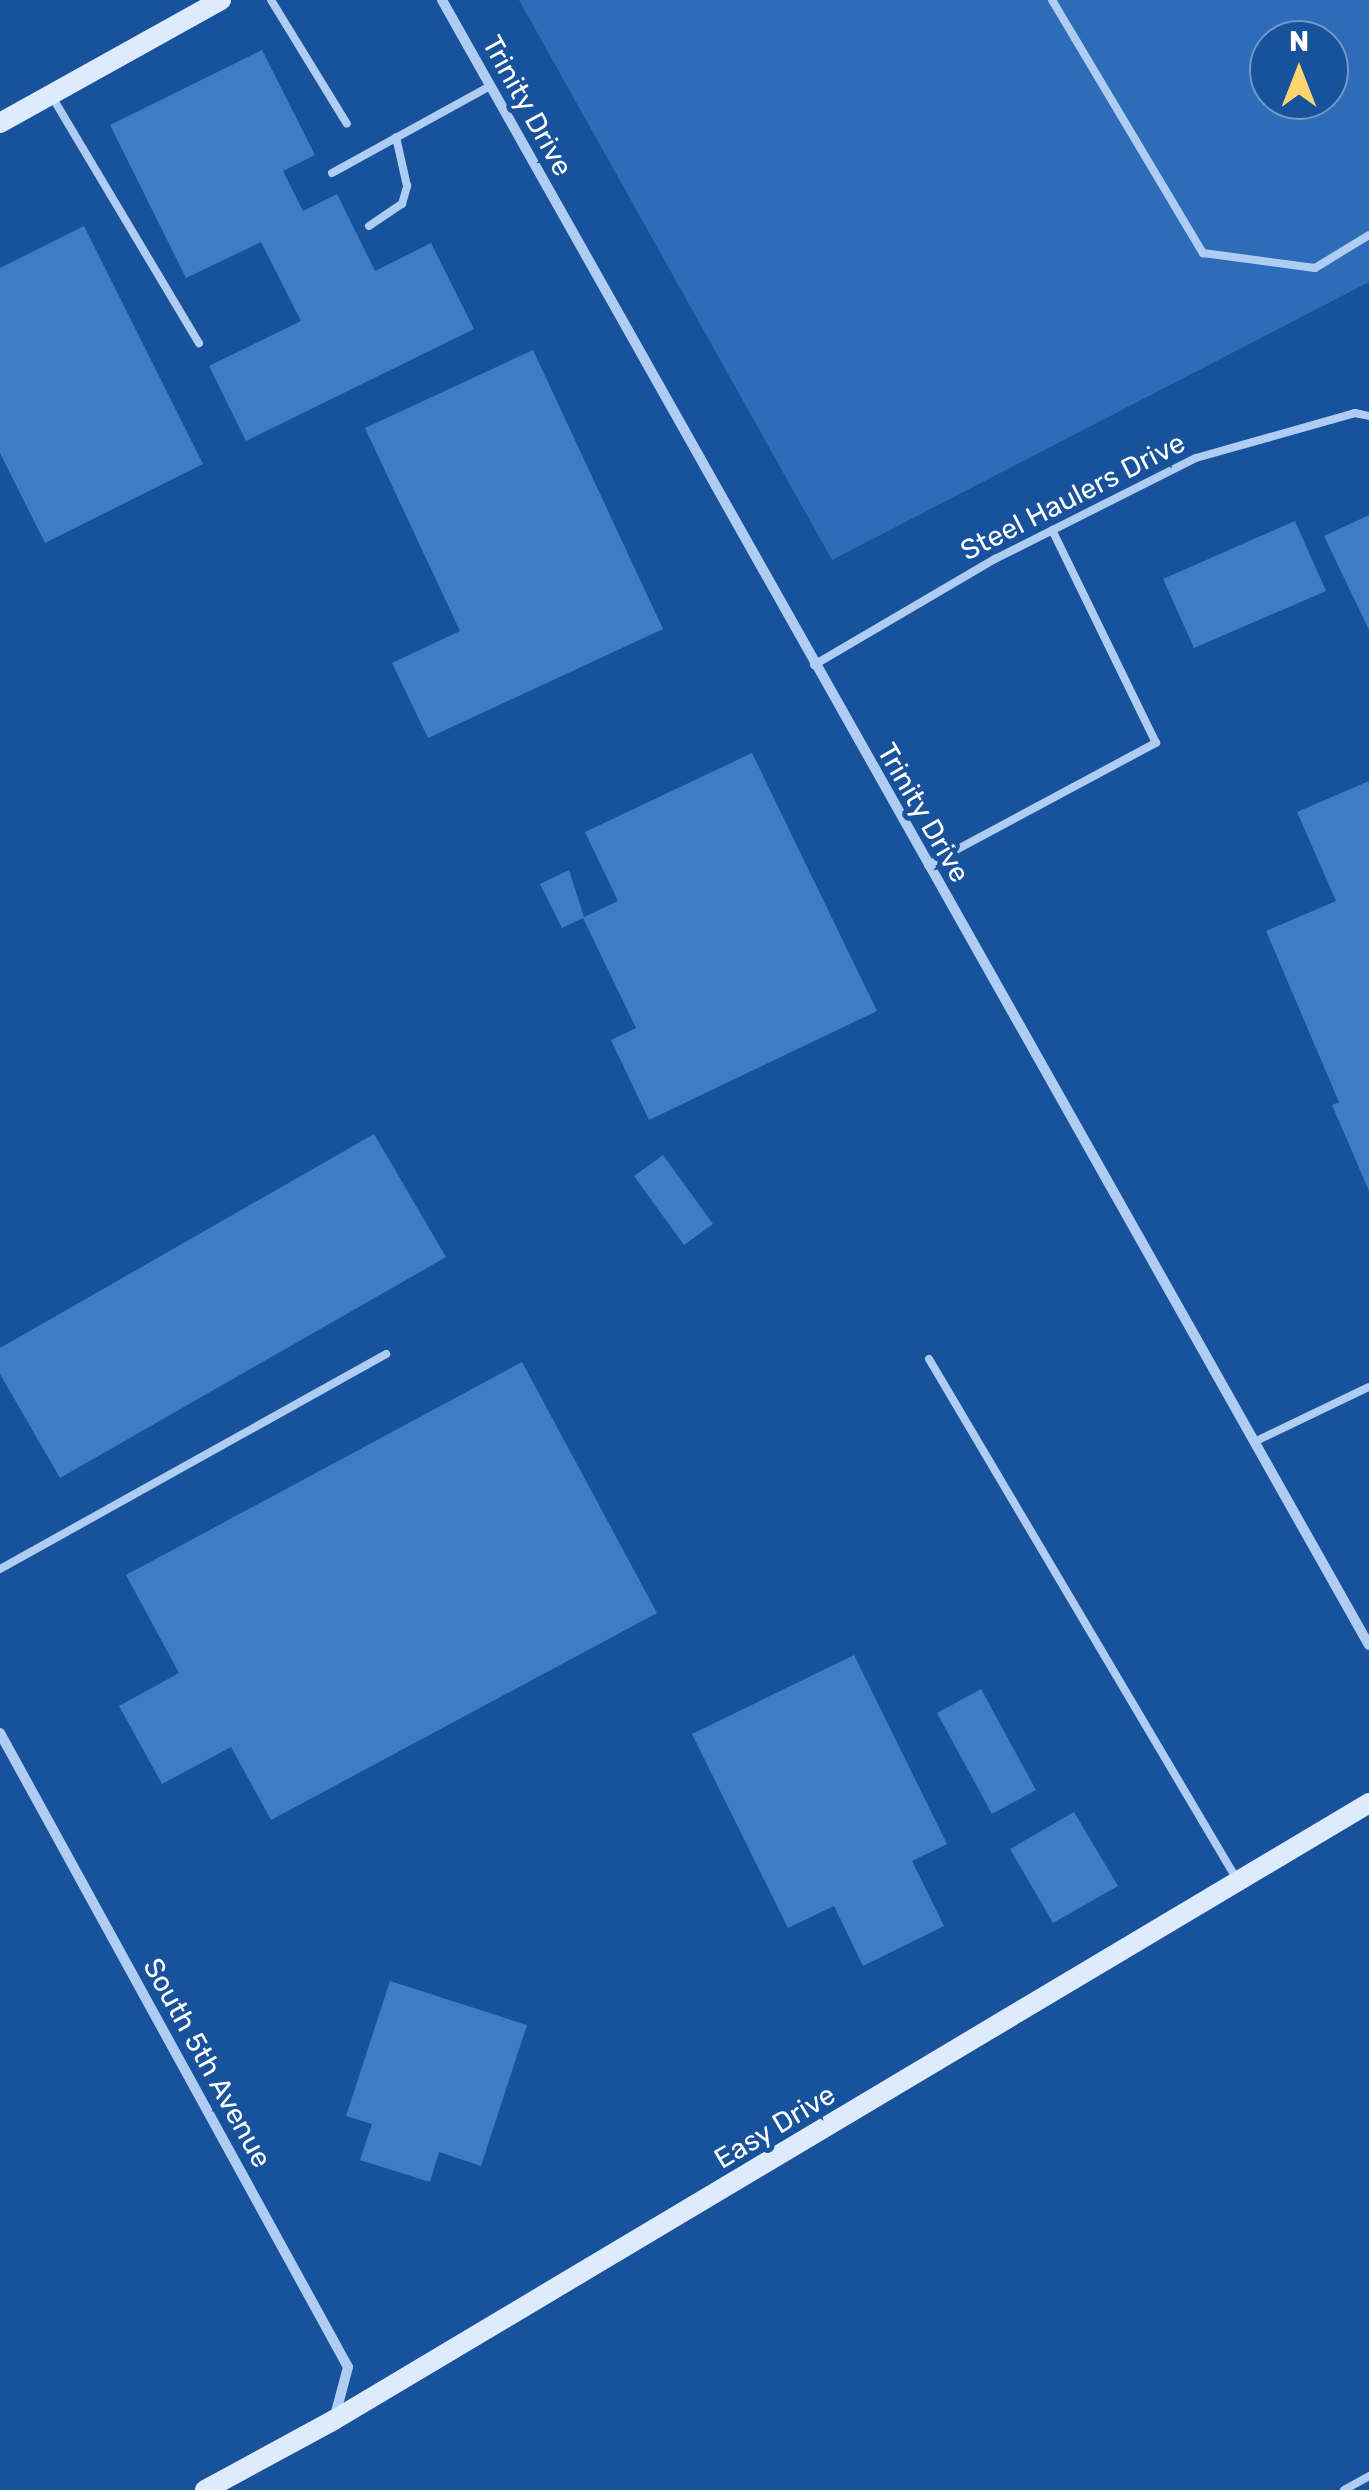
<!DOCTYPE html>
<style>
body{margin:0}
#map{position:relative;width:1369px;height:2490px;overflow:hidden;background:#18529c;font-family:Rubik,sans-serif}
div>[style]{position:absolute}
.green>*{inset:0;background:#2c6cb9}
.building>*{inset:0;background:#417bc2}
.lane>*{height:8px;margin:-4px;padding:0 4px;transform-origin:4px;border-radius:4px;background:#afcdf2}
.street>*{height:10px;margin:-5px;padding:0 5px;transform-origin:5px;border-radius:5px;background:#afcdf2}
.secondary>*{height:20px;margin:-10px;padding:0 10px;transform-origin:10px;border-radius:10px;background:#deebfc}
span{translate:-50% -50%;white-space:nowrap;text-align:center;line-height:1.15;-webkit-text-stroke:10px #18529c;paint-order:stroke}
.street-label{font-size:28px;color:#fff}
.north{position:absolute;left:1249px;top:20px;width:100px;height:100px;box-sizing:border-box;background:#18529c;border:2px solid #7497c4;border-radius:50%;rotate:0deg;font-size:28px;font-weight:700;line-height:40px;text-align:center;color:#fff}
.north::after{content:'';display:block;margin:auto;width:35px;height:45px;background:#ffd570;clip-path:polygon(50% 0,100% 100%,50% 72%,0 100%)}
</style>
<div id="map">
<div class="green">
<i style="clip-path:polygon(evenodd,519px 0,1369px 0,1369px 282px,832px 560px,519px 0,1269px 40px,1329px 40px,1329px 100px,1269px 100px,1269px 40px)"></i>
</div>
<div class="building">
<i style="clip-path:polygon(262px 50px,315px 155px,283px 171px,303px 211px,337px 194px,375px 271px,431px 243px,474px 329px,246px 441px,209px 366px,301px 321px,261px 242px,186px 278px,110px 125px)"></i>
<i style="clip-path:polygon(84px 226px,203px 464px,45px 543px,0 453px,0 268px)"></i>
<i style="clip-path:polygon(533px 350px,663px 629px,428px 738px,392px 663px,460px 631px,365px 428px)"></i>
<i style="clip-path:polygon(1369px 515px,1369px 630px,1324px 536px)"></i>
<i style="clip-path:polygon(1295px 521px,1326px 591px,1194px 648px,1163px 579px)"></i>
<i style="clip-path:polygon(752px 753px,877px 1011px,649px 1120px,611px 1040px,636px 1028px,583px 918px,562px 928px,540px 884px,569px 870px,584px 917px,618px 901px,585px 832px)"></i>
<i style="clip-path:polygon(1369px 781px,1369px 1191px,1332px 1105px,1339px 1102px,1266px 931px,1336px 901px,1297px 812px)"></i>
<i style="clip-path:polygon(374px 1134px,446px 1257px,60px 1478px,0 1374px,0 1348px)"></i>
<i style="clip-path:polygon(663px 1155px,713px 1224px,684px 1245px,634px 1176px)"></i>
<i style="clip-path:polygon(522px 1362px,657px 1613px,271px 1820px,231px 1747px,162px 1784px,119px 1706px,179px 1673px,126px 1575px)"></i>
<i style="clip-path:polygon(854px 1655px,947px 1844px,912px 1861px,944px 1926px,863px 1966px,834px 1906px,788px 1928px,692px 1734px)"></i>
<i style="clip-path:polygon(981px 1689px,1036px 1790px,992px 1814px,937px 1713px)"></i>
<i style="clip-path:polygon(1074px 1812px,1118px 1886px,1053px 1923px,1010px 1849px)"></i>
<i style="clip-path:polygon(390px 1981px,527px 2025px,481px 2166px,439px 2152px,430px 2182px,360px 2160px,372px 2124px,346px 2116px)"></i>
</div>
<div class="lane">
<i style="left:271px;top:0;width:145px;rotate:58.5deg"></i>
<i style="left:1052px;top:0;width:295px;rotate:59.2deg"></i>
<i style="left:1203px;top:253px;width:113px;rotate:7.6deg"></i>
<i style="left:1315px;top:268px;width:63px;rotate:-31.4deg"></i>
<i style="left:51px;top:95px;width:289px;rotate:59.2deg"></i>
<i style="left:332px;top:173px;width:180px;rotate:-28.8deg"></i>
<i style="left:369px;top:226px;width:40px;rotate:-34deg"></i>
<i style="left:402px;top:204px;width:19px;rotate:-74deg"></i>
<i style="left:407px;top:186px;width:50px;rotate:-102.7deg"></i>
<i style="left:814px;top:665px;width:210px;rotate:-30.4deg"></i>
<i style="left:995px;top:559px;width:225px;rotate:-26.7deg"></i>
<i style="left:1196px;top:458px;width:165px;rotate:-15.8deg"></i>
<i style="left:1355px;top:413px;width:14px;rotate:12deg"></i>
<i style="left:928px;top:865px;width:259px;rotate:-28.2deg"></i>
<i style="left:1156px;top:743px;width:237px;rotate:-116deg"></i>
<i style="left:929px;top:1359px;width:603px;rotate:59.39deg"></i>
<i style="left:1254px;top:1442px;width:127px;rotate:-25.6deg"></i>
<i style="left:0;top:1569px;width:442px;rotate:-29.1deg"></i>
<i style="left:1344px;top:2490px;width:29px;rotate:-29deg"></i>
</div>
<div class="street">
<i style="left:442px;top:0;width:1888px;rotate:60.6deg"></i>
<i style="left:0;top:1733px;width:723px;rotate:61.24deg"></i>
<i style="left:348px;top:2367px;width:51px;rotate:104.9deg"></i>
</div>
<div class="secondary">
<i style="left:0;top:123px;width:253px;rotate:-29.1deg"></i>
<i style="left:205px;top:2490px;width:147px;rotate:-28.5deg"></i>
<i style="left:334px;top:2420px;width:1205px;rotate:-30.8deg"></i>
</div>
<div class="street-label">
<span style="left:527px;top:106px;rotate:61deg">Trinity Drive</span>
<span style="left:1073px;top:497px;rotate:-27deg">Steel Haulers Drive</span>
<span style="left:923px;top:813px;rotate:60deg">Trinity Drive</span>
<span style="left:207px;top:2063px;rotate:61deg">South 5th Avenue</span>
<span style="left:775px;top:2127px;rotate:-31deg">Easy Drive</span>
</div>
<div class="north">N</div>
</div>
